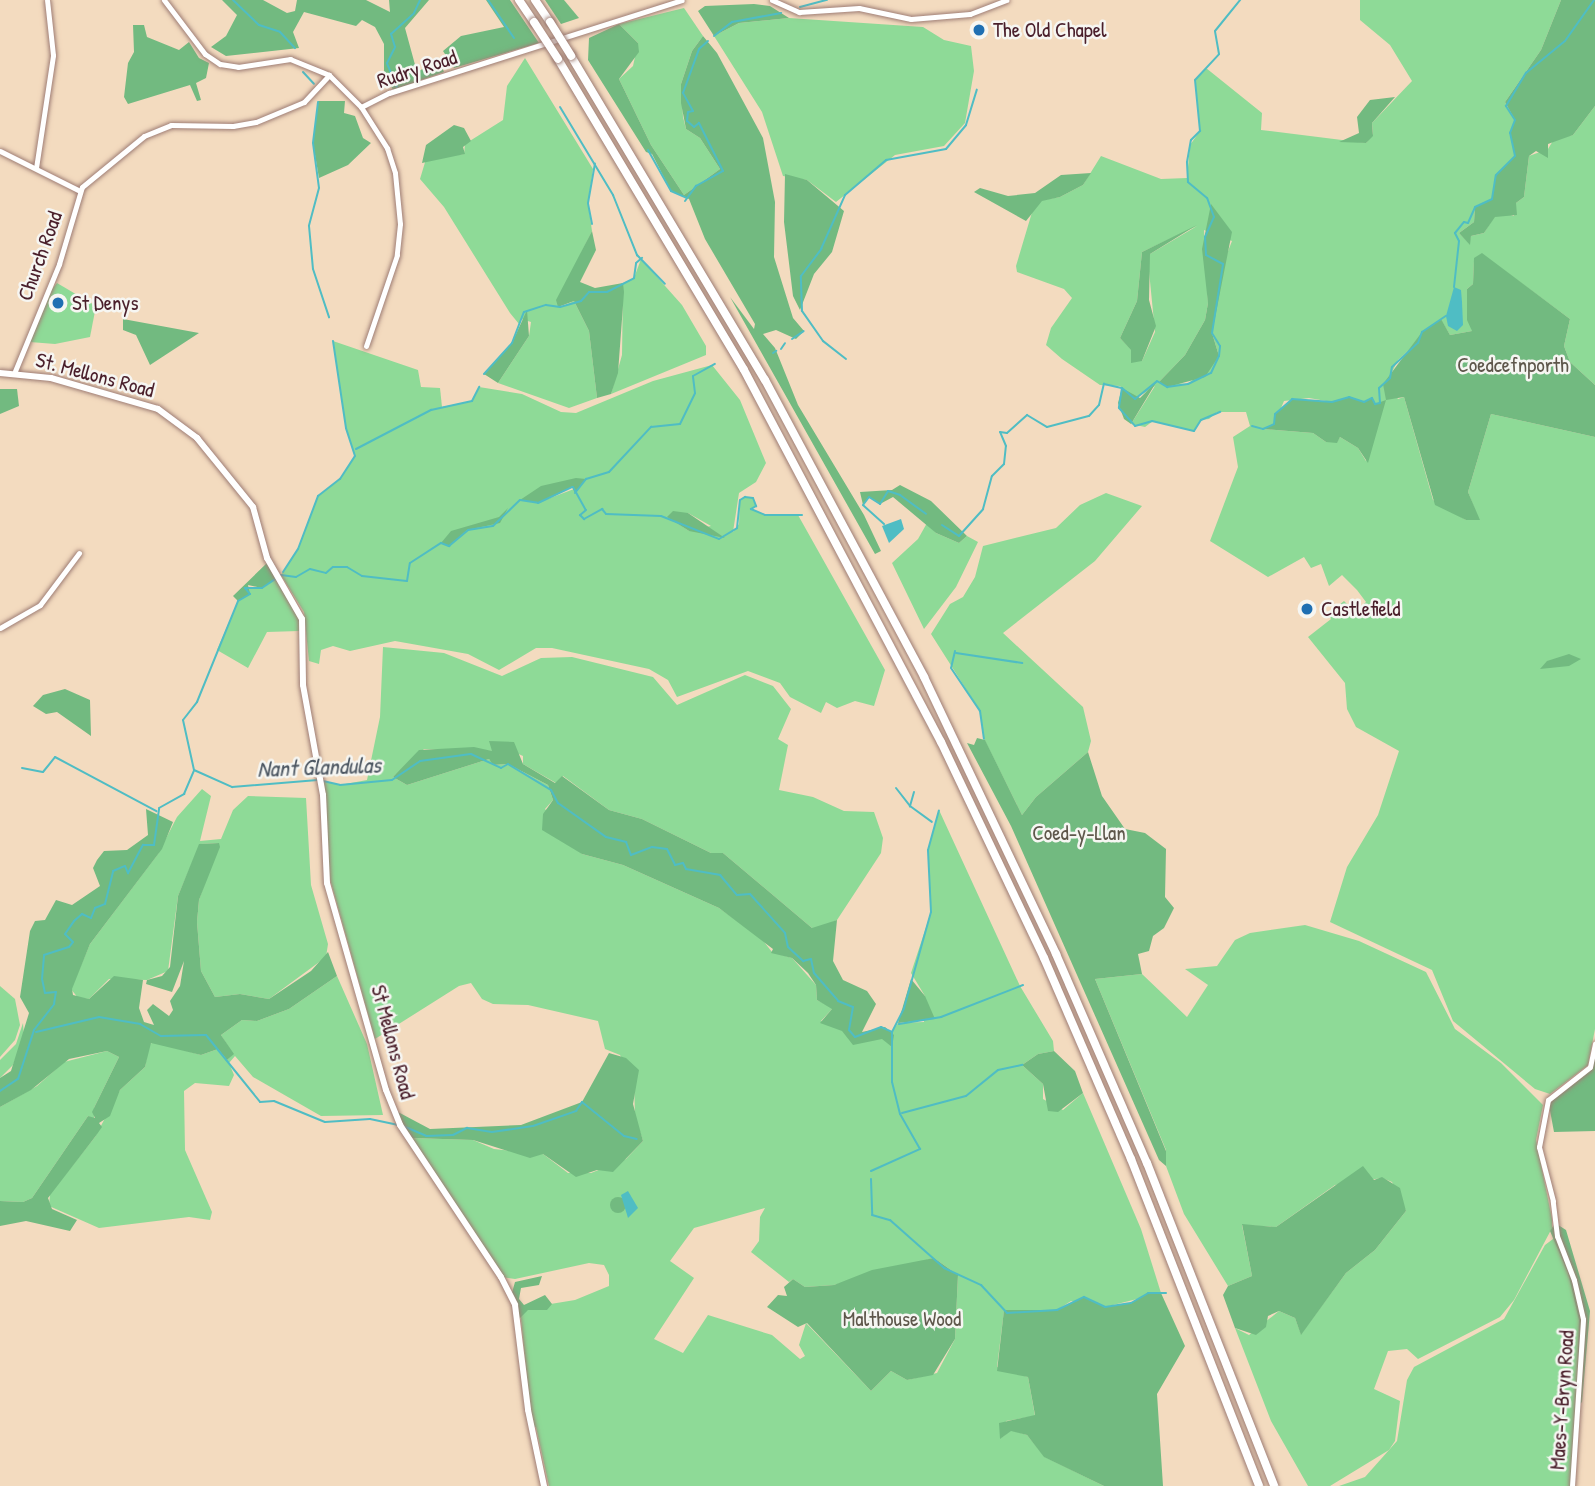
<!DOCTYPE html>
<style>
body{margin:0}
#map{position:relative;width:1595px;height:1486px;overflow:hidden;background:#f3dbbf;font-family:"Patrick Hand",sans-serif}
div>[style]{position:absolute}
.green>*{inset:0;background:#8eda97}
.forest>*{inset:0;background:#72ba80}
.round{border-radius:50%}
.water>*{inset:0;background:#4fbdc4}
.stream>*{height:2px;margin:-1px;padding:0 1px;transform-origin:1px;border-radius:1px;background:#4fbdc4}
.roads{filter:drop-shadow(0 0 2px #9e7d75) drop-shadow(0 0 2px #9e7d75)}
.tertiary>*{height:5px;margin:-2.5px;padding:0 2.5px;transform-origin:2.5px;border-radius:2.5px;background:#fff}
.secondary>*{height:6px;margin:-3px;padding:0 3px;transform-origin:3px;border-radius:3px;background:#fff}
.motorway>*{height:8px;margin:-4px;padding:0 4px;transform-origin:4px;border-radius:4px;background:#fff}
.bridges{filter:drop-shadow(0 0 2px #9e7d75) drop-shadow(0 0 2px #9e7d75)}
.motorway-bridge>*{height:8px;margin:-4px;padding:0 4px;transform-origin:4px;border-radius:4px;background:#fff}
.dots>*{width:19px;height:19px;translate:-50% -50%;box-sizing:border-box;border:4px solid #f6f6f2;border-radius:50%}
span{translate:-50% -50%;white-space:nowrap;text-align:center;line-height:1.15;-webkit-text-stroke:5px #f6f6f2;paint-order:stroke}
.poi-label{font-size:21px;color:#4a1f2b}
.left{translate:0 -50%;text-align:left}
.street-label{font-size:21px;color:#4a1f2b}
.park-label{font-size:21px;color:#5e574b}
.water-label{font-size:23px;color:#4c5661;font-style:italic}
</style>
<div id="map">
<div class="green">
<i style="clip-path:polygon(evenodd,1360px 0,1561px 0,1541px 50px,1505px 102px,1515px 120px,1510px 133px,1515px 156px,1496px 175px,1492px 199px,1475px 207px,1474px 222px,1459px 233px,1469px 243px,1471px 236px,1484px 233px,1494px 217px,1504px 213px,1514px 216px,1516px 203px,1524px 197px,1529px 156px,1548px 149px,1554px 139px,1573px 135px,1595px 106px,1595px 385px,1570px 362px,1564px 346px,1570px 319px,1482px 254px,1474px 261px,1473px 284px,1467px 289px,1472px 331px,1450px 335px,1441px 320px,1398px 360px,1387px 382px,1398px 399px,1404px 397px,1433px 500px,1466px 520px,1479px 520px,1468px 492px,1491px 414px,1595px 437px,1595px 1029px,1588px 1065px,1550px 1094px,1535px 1089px,1453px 1021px,1432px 970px,1330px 922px,1347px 867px,1378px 815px,1399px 751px,1356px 727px,1347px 709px,1345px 683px,1308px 637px,1331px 619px,1328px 614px,1344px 601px,1355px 612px,1366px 602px,1357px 590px,1342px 575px,1329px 586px,1321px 564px,1311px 568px,1304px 557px,1268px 577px,1210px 541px,1238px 467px,1233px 437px,1250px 426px,1246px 412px,1217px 412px,1209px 419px,1201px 420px,1194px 431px,1153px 421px,1145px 427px,1131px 424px,1155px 386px,1135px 399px,1120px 386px,1100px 385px,1062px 359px,1046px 345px,1051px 328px,1072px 298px,1064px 289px,1017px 272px,1016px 266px,1033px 209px,1042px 200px,1060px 197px,1083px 185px,1101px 156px,1161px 179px,1187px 178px,1190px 145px,1200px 131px,1195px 80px,1206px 68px,1262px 113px,1261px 130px,1366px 143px,1373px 134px,1372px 123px,1412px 81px,1390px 45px,1360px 20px,1360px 0,1197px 226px,1150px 254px,1148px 261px,1155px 332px,1142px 361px,1120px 338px,1137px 301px,1142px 252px,1197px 226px,1360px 0,1204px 230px,1232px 241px,1223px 264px,1212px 333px,1219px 356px,1188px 384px,1159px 382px,1185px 355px,1205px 320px,1208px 303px,1204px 230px,1360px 0,1349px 397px,1364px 402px,1372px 398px,1375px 404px,1380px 403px,1366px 461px,1358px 448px,1340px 437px,1337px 442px,1326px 442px,1313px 433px,1263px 429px,1274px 424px,1284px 401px,1309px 398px,1332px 402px,1349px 397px)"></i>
<i style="clip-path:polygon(684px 8px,703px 36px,692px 51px,681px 84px,683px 117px,686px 129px,700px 138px,720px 169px,684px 195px,651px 145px,619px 79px,633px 66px,638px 43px,619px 24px)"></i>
<i style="clip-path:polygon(789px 18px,923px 27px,944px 40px,971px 46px,974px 71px,965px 123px,944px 146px,895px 155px,836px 202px,807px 180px,783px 176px,762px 112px,714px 36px,739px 23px)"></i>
<i style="clip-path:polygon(525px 58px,593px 169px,588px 203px,592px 231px,557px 302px,561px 307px,574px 301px,589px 331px,597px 398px,569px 408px,498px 383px,529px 336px,531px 322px,521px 319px,519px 324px,510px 313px,444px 207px,420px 179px,426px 159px,464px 154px,465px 144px,503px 120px,507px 86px)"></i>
<i style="clip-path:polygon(641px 259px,682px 305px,706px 346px,706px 355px,611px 394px,622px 355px,623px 283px,634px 278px)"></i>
<i style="clip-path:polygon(57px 283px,96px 306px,90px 337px,55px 344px,30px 342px,43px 300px)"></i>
<i style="clip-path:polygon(evenodd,333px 341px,418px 370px,421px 387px,440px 388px,442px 407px,472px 401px,479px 387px,522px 394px,561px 412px,576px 413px,653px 381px,712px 365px,740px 400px,766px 463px,756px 482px,739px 493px,733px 532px,739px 524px,740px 500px,745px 497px,753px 498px,756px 506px,751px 509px,765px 515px,798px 515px,885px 670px,874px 706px,855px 701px,837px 708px,826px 702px,821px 713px,790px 697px,780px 683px,748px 671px,677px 697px,668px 680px,649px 669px,552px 648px,536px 648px,499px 670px,468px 654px,395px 641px,350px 651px,333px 646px,321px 650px,319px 664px,309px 661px,304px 612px,281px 575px,298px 549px,318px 496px,340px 479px,355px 456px,346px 428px,333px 341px,585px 479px,574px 489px,537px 503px,526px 500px,585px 479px,333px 341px,688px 513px,711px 526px,689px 531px,668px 517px,688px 513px)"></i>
<i style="clip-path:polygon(1106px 493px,1142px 506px,1095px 561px,1003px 633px,1083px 707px,1091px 741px,1088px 752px,1036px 797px,1022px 815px,984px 739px,980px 711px,931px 634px,950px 604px,963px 597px,975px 577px,983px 546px,1056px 528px,1080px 505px)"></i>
<i style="clip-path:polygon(927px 523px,936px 533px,959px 543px,967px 536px,978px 542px,956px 587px,924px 629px,892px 563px,918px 539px)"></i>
<i style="clip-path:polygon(276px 579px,299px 617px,299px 631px,267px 632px,248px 668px,217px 650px,238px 601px,248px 592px,245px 588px,263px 588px)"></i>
<i style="clip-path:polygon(evenodd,383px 647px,444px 653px,502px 676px,541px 658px,572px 657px,653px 677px,677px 705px,745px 675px,773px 686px,791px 709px,778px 739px,788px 745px,779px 790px,813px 797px,844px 811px,874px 812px,883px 838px,881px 853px,837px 920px,819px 928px,812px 928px,723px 853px,711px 853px,642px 819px,609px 810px,563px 776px,556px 783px,523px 764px,523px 756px,490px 741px,493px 751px,424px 749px,393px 777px,407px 785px,489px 759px,494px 765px,508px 764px,548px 785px,553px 800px,545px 809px,582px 854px,623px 865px,719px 908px,761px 938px,772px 952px,792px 958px,816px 985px,817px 1000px,833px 1008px,821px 1021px,849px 1030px,867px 1034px,881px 1027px,892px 1032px,898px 1023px,924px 1022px,925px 996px,911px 973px,931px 912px,928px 850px,939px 810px,1020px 986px,1053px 1041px,1054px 1051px,1038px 1054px,1022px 1065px,1043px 1084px,1043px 1099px,1063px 1110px,1083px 1093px,1141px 1229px,1161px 1293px,1105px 1307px,1071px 1301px,1057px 1310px,1004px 1311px,997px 1367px,1028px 1377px,1035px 1416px,1006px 1421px,1001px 1438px,1011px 1430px,1027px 1435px,1045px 1457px,1104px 1486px,549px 1486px,536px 1427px,532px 1428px,520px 1309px,575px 1300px,609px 1286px,609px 1275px,604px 1265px,589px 1263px,515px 1279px,501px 1277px,412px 1138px,473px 1140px,494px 1149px,543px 1154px,568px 1173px,591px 1173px,626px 1159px,643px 1141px,635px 1116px,634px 1081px,620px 1055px,605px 1049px,598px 1021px,528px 1005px,493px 1004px,482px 999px,471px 983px,459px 986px,375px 1039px,328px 872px,324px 781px,340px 785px,367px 780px,380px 717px,383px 647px,765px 1208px,760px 1217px,759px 1241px,751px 1252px,789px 1282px,793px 1279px,805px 1287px,834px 1285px,934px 1258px,958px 1275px,955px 1339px,937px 1373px,907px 1380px,891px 1371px,871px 1391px,806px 1323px,799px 1345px,805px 1356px,800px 1359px,772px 1335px,708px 1315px,683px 1353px,654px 1339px,694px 1278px,670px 1261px,694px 1228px,765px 1208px)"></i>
<i style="clip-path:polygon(202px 789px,211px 796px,200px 841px,221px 839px,233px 810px,248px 796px,306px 798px,311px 885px,328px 944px,326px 957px,269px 999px,240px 994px,215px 997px,201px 971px,197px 922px,199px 900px,219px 843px,200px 844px,178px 896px,168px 971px,147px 980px,109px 979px,89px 999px,78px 998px,71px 989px,90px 944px,158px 854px,177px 817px)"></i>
<i style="clip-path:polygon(1305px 925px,1359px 941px,1426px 972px,1455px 1029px,1501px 1063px,1543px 1105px,1536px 1140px,1552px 1219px,1552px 1228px,1514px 1300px,1500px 1317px,1418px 1359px,1407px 1349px,1388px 1351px,1374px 1389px,1400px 1401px,1395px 1441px,1389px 1450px,1330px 1486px,1308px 1486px,1271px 1421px,1235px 1328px,1249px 1335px,1279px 1311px,1295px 1318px,1301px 1334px,1346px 1273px,1375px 1250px,1406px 1211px,1392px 1182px,1382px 1178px,1335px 1185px,1276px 1227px,1242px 1225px,1252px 1276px,1228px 1286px,1184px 1214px,1166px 1166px,1166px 1150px,1095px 979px,1142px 974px,1187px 1017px,1208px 985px,1185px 969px,1217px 966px,1235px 940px,1250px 933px)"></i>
<i style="clip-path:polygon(337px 976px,367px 1044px,383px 1115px,321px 1116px,253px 1077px,235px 1056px,229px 1063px,234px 1075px,229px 1086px,195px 1083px,184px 1091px,185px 1150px,212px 1212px,210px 1220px,189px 1217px,99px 1228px,49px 1206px,50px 1194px,95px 1137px,120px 1090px,145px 1067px,149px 1044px,155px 1042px,201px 1055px,218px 1049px,227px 1060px,233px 1054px,221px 1035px,242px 1020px,257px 1021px,289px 1009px)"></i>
<i style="clip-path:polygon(0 986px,15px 999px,20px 1025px,15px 1040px,0 1057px)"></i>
<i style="clip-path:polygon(23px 1023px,24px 1037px,13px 1065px,0 1078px,0 1060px,16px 1044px)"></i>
<i style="clip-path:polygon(107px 1051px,119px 1057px,94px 1108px,94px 1120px,88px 1116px,32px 1198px,23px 1202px,0 1201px,0 1107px,37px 1086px,64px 1062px)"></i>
<i style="clip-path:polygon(1557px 1236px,1581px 1306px,1572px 1486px,1339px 1486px,1365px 1477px,1397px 1441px,1407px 1380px,1414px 1367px,1504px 1319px,1545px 1245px)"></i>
</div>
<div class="forest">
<i style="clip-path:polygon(222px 0,263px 0,287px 13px,295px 11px,297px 0,366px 0,390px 12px,389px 0,429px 0,405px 28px,417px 72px,439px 60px,444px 72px,393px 90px,384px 72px,384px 44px,375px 27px,362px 20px,356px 26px,304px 12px,293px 32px,299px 48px,226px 56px,211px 47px,226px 36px,237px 15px)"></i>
<i style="clip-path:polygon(486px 0,510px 0,539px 43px,454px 68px,443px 51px,461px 36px,504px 27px)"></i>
<i style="clip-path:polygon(545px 0,564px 0,579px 18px,561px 24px)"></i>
<i style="clip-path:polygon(1561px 0,1595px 0,1595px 106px,1573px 135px,1548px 144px,1548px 158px,1536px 151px,1529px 156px,1524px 197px,1516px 203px,1517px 215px,1495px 217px,1484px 233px,1471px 236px,1470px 245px,1459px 233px,1474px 222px,1475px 207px,1492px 199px,1496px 175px,1515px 156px,1510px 133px,1515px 120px,1505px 102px,1541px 50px)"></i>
<i style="clip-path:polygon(754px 4px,770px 6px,789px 18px,739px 23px,714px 36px,698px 11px,705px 6px)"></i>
<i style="clip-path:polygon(619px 24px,638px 43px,639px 52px,619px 79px,651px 145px,684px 195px,720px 169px,700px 138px,686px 129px,681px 103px,681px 84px,692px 51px,703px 36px,717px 53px,763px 138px,775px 202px,774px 257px,793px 318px,804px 331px,796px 339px,776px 330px,763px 334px,775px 348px,798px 405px,864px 515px,881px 551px,875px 554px,730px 297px,754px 329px,755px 324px,705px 239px,689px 199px,671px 191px,652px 154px,646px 152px,588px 60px,589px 38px)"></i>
<i style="clip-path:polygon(133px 25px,144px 25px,147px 37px,179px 50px,189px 42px,199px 58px,209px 63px,206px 78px,196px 83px,201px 100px,197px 101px,190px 85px,128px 104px,124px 97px,128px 63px,134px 52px)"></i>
<i style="clip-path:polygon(1395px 97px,1372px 123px,1373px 136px,1366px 143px,1339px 142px,1359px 133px,1357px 117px,1370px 100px)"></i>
<i style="clip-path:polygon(318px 101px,345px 101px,344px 113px,355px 116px,363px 138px,371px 143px,348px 165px,319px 178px,313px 143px)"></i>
<i style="clip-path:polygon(454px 125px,464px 128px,471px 141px,463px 147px,465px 154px,422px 163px,426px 145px)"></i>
<i style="clip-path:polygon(1091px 173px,1083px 185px,1060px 197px,1042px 201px,1026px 221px,974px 192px,980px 188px,1008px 196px,1035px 193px,1061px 175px)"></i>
<i style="clip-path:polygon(785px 174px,807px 180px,844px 211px,832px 252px,814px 274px,800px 310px,793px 296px,784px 222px)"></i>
<i style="clip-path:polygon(1211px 204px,1232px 232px,1212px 333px,1219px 356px,1205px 377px,1167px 387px,1159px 382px,1185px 355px,1205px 320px,1208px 303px,1202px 249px)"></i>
<i style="clip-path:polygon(1197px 225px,1150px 254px,1149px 300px,1156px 326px,1142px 361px,1131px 363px,1131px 350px,1120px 338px,1137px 301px,1142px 252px)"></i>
<i style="clip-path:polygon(592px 231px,596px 250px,580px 282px,595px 288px,623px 283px,624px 292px,618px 373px,611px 394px,597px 398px,589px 331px,574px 301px,558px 307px,556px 300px)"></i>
<i style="clip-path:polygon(1482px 253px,1570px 319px,1564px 346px,1570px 362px,1595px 385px,1595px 437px,1491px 414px,1468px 492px,1480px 520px,1466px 520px,1435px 505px,1404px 397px,1386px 400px,1368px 463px,1358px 448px,1340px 437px,1337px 443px,1326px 442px,1313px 433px,1263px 429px,1274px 424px,1275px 414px,1292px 399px,1332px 402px,1349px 397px,1364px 402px,1372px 398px,1375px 404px,1386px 400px,1383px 384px,1422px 332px,1441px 319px,1450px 335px,1472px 331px,1467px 320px,1467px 289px,1473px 284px,1474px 258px)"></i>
<i style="clip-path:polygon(527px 310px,529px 336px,498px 383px,484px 374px,512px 343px)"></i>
<i style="clip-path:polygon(123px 319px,199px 333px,150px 365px,136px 335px,123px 330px)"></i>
<i style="clip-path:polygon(1157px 381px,1131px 424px,1124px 419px,1118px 403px,1122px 388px,1140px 398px)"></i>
<i style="clip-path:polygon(0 389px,17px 389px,19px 406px,0 414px)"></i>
<i style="clip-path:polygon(576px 478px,586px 479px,575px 493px,572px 487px,538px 503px,520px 500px,541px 486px)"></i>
<i style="clip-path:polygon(900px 485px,931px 501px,967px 536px,959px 543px,936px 533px,893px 497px,880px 504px,869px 497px,863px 505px,860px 492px,892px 490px)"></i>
<i style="clip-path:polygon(508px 508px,500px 523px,467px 530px,449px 546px,441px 543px,451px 531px,499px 517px)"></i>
<i style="clip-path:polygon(673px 511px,688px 513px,725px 538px,689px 531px,667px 517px)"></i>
<i style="clip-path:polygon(267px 563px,276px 579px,262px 588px,248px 585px,250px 594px,238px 601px,233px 596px)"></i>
<i style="clip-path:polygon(1569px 654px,1581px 659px,1569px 666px,1540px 669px,1547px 661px)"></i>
<i style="clip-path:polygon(65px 689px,90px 700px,91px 736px,57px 712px,46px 714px,33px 706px,43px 695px)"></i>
<i style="clip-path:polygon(977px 738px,985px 740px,1022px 815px,1036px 797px,1088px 752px,1102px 796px,1125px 829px,1145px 833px,1166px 849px,1165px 897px,1174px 908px,1164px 928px,1153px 936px,1149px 951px,1138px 954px,1142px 974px,1095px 979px,1166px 1151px,1166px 1166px,1159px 1160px,1011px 826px,967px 743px,974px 745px)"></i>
<i style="clip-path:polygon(489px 741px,514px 742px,523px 764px,555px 783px,562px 776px,609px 810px,642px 819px,711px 853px,723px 853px,812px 928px,837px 920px,833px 961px,843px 980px,867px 991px,876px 1004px,862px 1032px,885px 1027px,894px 1035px,892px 1047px,882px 1039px,853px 1045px,842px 1031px,820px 1023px,832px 1009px,817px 1000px,816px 985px,808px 973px,792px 958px,771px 953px,773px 949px,719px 908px,623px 865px,582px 854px,542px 830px,543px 814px,553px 800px,548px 785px,508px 764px,493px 765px,489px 759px,407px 785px,393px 777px,419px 750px,474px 747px,492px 751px)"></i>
<i style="clip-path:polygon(146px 809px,173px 822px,162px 849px,90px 944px,72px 989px,73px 995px,89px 999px,114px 976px,143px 980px,139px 1008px,144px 1022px,154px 1025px,147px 1010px,153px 1004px,169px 1016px,173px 1010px,170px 1001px,180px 986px,184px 961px,172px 992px,146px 984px,147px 980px,162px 976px,170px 967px,178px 896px,199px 844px,219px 843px,220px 847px,199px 900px,197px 922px,201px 971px,215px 997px,240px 994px,269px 999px,311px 971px,328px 952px,337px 976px,289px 1009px,257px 1021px,242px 1020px,221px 1035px,234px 1054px,227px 1060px,218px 1049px,201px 1055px,151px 1043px,145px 1067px,120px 1090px,110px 1116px,99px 1123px,102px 1127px,95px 1137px,48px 1198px,52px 1209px,77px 1220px,70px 1231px,26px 1221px,0 1226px,0 1201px,23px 1202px,32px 1198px,88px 1116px,95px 1118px,92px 1112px,119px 1057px,107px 1051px,69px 1059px,31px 1090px,0 1107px,0 1078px,11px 1071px,29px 1013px,20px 997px,30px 931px,35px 921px,45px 920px,56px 900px,72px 905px,100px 886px,93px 868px,97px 860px,104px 851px,127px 850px,148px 835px)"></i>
<i style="clip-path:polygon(911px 979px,925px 996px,935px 1019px,898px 1023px)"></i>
<i style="clip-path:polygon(1595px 1044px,1595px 1131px,1554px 1132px,1548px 1100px,1590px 1067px)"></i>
<i style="clip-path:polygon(1054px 1051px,1075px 1071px,1083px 1093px,1058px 1112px,1048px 1111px,1043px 1084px,1022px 1065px,1038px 1054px)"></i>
<i style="clip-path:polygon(609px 1053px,626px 1058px,639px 1070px,633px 1104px,643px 1141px,613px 1172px,597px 1170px,576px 1177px,543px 1154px,530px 1158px,473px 1140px,412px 1138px,399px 1125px,398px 1112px,430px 1129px,521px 1125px,582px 1102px)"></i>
<i style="clip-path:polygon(1363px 1166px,1374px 1180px,1382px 1177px,1400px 1188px,1406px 1211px,1375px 1250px,1346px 1273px,1301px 1335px,1295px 1318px,1279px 1311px,1268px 1316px,1266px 1327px,1256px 1335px,1235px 1328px,1223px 1295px,1228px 1286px,1252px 1276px,1242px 1224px,1276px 1227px)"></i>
<i class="round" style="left:610px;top:1197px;width:16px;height:16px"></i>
<i style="clip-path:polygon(1555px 1223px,1566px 1230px,1590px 1311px,1582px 1402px,1576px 1408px,1579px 1320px,1568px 1273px,1550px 1231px)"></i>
<i style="clip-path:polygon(934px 1258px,958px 1275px,955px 1339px,933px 1375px,907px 1380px,891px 1371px,871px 1391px,807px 1323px,798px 1327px,767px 1307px,778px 1295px,787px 1296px,784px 1287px,793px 1279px,805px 1287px,834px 1285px,872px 1270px)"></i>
<i style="clip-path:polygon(542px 1276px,539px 1285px,521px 1288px,519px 1299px,524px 1305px,545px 1295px,552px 1304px,547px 1310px,528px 1310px,519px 1319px,511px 1296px,515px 1282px)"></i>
<i style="clip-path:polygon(1148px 1293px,1161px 1293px,1185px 1346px,1157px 1394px,1163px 1486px,1104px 1486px,1044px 1457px,1027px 1435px,1011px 1431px,1000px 1439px,999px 1423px,1035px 1415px,1028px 1377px,997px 1371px,1004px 1310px,1057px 1310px,1084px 1297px,1105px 1307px,1131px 1303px)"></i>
</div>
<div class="water">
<i style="clip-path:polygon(1454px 287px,1461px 290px,1462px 302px,1463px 325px,1457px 331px,1448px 326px,1446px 316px)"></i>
<i style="clip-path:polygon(901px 519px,904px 529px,889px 543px,882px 526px)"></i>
<i style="clip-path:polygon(628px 1191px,638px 1208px,628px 1218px,621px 1195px)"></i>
</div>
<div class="stream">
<i style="left:233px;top:0;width:36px;rotate:44deg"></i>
<i style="left:259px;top:25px;width:22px;rotate:18deg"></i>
<i style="left:280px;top:32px;width:22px;rotate:47deg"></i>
<i style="left:488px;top:0;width:46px;rotate:55.6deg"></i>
<i style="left:800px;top:7px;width:28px;rotate:-15deg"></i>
<i style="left:714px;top:36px;width:23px;rotate:-38deg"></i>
<i style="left:732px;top:22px;width:50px;rotate:-10.4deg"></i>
<i style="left:303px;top:72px;width:16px;rotate:47deg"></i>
<i style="left:397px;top:87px;width:26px;rotate:-113deg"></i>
<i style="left:387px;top:63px;width:18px;rotate:-63deg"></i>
<i style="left:395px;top:47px;width:14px;rotate:-107deg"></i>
<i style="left:391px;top:34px;width:31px;rotate:-42deg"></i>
<i style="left:414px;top:13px;width:14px;rotate:-65deg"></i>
<i style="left:318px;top:102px;width:41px;rotate:97deg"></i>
<i style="left:313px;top:143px;width:45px;rotate:82.4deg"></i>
<i style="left:319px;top:188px;width:39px;rotate:105deg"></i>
<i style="left:309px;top:226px;width:43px;rotate:84.7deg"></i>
<i style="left:313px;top:269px;width:51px;rotate:71.6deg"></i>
<i style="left:560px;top:107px;width:103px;rotate:58.9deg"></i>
<i style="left:613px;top:195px;width:65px;rotate:68.2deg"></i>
<i style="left:637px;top:255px;width:40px;rotate:46deg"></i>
<i style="left:648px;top:150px;width:47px;rotate:60.7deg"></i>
<i style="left:671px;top:191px;width:17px;rotate:24deg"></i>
<i style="left:685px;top:201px;width:19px;rotate:-54deg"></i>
<i style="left:696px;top:186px;width:31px;rotate:-29deg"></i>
<i style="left:723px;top:171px;width:54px;rotate:-116.6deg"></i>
<i style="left:699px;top:123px;width:6px;rotate:141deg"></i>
<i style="left:694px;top:127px;width:9px;rotate:-139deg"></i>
<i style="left:687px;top:121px;width:9px;rotate:-84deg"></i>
<i style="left:688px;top:112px;width:5px;rotate:-11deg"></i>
<i style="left:693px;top:111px;width:21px;rotate:-119deg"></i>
<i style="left:683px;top:93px;width:47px;rotate:-70deg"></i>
<i style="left:699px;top:49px;width:12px;rotate:-42deg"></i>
<i style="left:592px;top:224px;width:21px;rotate:-101deg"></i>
<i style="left:588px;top:203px;width:40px;rotate:-80deg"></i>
<i style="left:1454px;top:287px;width:46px;rotate:-83.8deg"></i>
<i style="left:1459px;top:241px;width:9px;rotate:-117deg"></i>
<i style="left:1455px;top:233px;width:14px;rotate:-51deg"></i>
<i style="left:1464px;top:222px;width:4px;rotate:14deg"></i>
<i style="left:1468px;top:223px;width:17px;rotate:-66deg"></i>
<i style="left:1475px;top:207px;width:19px;rotate:-25deg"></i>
<i style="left:1492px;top:199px;width:24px;rotate:-81deg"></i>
<i style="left:1496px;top:175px;width:27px;rotate:-45deg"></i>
<i style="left:1515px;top:156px;width:24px;rotate:-102deg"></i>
<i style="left:1510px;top:133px;width:14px;rotate:-69deg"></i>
<i style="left:1515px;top:120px;width:17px;rotate:-123deg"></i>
<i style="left:1506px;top:106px;width:39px;rotate:-59deg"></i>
<i style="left:1526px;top:73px;width:50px;rotate:-39.4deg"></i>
<i style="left:1565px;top:41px;width:50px;rotate:-54.7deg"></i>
<i style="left:792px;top:339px;width:14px;rotate:-34deg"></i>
<i style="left:781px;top:349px;width:7px;rotate:-56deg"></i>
<i style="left:773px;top:353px;width:4px;rotate:-34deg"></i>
<i style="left:846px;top:359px;width:29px;rotate:-142deg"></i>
<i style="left:823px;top:341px;width:37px;rotate:-125deg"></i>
<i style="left:802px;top:311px;width:35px;rotate:-92deg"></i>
<i style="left:801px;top:276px;width:34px;rotate:-53deg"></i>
<i style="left:821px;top:249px;width:59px;rotate:-66deg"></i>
<i style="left:845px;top:195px;width:54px;rotate:-40.5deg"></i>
<i style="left:886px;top:160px;width:61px;rotate:-10.4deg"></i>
<i style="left:946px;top:149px;width:31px;rotate:-50deg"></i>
<i style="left:966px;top:125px;width:37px;rotate:-73deg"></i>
<i style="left:484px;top:374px;width:42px;rotate:-47.9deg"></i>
<i style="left:512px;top:343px;width:33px;rotate:-69deg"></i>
<i style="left:524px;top:312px;width:23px;rotate:-18deg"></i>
<i style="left:546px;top:305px;width:14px;rotate:8deg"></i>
<i style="left:560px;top:307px;width:22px;rotate:-16deg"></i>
<i style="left:581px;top:301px;width:12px;rotate:-48deg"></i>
<i style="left:589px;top:292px;width:18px"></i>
<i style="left:607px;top:292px;width:30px;rotate:-27deg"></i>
<i style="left:634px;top:278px;width:15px;rotate:-82deg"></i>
<i style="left:636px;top:263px;width:8px;rotate:-40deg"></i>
<i style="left:1122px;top:388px;width:17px;rotate:40deg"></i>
<i style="left:1135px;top:399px;width:28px;rotate:-39deg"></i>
<i style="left:1157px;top:381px;width:12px;rotate:31deg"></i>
<i style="left:1167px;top:387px;width:21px;rotate:-8deg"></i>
<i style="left:1188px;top:384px;width:25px;rotate:-26deg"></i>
<i style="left:1211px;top:373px;width:19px;rotate:-65deg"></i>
<i style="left:1219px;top:356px;width:10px;rotate:-84deg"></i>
<i style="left:1220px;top:346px;width:15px;rotate:-122deg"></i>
<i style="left:1212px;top:333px;width:70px;rotate:-80.9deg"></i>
<i style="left:1223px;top:264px;width:19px;rotate:-152deg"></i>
<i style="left:1206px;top:255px;width:18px;rotate:-93deg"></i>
<i style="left:1205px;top:237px;width:22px;rotate:-66deg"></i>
<i style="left:1214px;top:217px;width:20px;rotate:-110deg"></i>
<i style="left:1207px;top:198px;width:25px;rotate:-140deg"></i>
<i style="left:1188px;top:182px;width:20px;rotate:-93deg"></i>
<i style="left:1187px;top:162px;width:22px;rotate:-80deg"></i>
<i style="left:1191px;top:140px;width:13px;rotate:-45deg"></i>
<i style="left:1200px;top:131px;width:51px;rotate:-95.6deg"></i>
<i style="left:1195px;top:80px;width:35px;rotate:-47deg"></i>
<i style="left:1219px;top:54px;width:23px;rotate:-100deg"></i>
<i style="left:1215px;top:31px;width:40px;rotate:-51deg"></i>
<i style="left:1252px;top:426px;width:11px;rotate:15deg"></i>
<i style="left:1263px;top:429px;width:12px;rotate:-24deg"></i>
<i style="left:1274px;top:424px;width:10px;rotate:-84deg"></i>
<i style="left:1275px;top:414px;width:23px;rotate:-41deg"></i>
<i style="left:1292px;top:399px;width:40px;rotate:4.3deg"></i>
<i style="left:1332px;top:402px;width:18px;rotate:-16deg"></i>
<i style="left:1349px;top:397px;width:16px;rotate:18deg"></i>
<i style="left:1364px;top:402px;width:9px;rotate:-27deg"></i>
<i style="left:1372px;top:398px;width:7px;rotate:63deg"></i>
<i style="left:1375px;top:404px;width:5px;rotate:-11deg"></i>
<i style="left:1380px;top:403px;width:15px;rotate:-94deg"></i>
<i style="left:1379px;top:388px;width:15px;rotate:-42deg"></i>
<i style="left:1390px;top:378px;width:11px;rotate:-80deg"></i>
<i style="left:1392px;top:367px;width:35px;rotate:-43deg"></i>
<i style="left:1418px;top:343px;width:12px;rotate:-70deg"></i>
<i style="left:1422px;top:332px;width:29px;rotate:-34deg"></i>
<i style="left:356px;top:449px;width:85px;rotate:-27.5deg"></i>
<i style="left:431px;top:410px;width:42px;rotate:-12.4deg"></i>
<i style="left:472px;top:401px;width:16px;rotate:-63deg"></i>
<i style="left:575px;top:493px;width:18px;rotate:-52deg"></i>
<i style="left:586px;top:479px;width:24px;rotate:-17deg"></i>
<i style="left:609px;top:472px;width:62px;rotate:-47deg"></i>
<i style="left:651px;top:427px;width:29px;rotate:-6deg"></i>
<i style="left:680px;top:424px;width:34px;rotate:-64deg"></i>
<i style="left:695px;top:393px;width:17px;rotate:-97deg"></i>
<i style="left:693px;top:376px;width:25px;rotate:-29deg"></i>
<i style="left:884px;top:524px;width:28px;rotate:-138deg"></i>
<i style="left:863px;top:505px;width:10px;rotate:-53deg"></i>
<i style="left:869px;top:497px;width:13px;rotate:32deg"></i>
<i style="left:880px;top:504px;width:15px;rotate:-58deg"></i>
<i style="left:888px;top:491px;width:13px;rotate:18deg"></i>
<i style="left:900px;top:495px;width:32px;rotate:36deg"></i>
<i style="left:942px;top:525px;width:20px;rotate:33deg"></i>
<i style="left:959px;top:536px;width:36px;rotate:-48deg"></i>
<i style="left:983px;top:509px;width:34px;rotate:-75deg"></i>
<i style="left:992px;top:476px;width:17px;rotate:-45deg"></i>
<i style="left:1004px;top:464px;width:18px;rotate:-84deg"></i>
<i style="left:1006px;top:446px;width:15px;rotate:-113deg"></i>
<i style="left:1000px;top:432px;width:7px;rotate:8deg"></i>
<i style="left:1007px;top:433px;width:27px;rotate:-42deg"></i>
<i style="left:1027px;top:415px;width:23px;rotate:31deg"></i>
<i style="left:1047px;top:427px;width:43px;rotate:-14.7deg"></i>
<i style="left:1089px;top:416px;width:15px;rotate:-48deg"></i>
<i style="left:1099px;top:405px;width:22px;rotate:-77deg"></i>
<i style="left:1104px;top:384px;width:18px;rotate:13deg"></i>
<i style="left:1122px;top:388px;width:20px;rotate:99deg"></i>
<i style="left:1119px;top:408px;width:24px;rotate:48deg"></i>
<i style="left:1135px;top:426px;width:18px;rotate:-16deg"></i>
<i style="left:1152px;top:421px;width:43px;rotate:13.4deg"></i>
<i style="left:1194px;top:431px;width:13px;rotate:-58deg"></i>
<i style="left:1201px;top:420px;width:21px;rotate:-23deg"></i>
<i style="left:283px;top:572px;width:27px;rotate:-57deg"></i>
<i style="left:298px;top:549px;width:57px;rotate:-69.3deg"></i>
<i style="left:318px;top:496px;width:28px;rotate:-38deg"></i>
<i style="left:340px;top:479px;width:27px;rotate:-57deg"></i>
<i style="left:355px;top:456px;width:29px;rotate:-108deg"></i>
<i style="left:346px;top:428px;width:88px;rotate:-98.5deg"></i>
<i style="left:281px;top:575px;width:15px;rotate:8deg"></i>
<i style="left:296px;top:577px;width:16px;rotate:-30deg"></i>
<i style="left:310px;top:569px;width:16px;rotate:14deg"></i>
<i style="left:326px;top:573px;width:9px;rotate:-41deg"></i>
<i style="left:333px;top:567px;width:14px"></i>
<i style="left:347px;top:567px;width:17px;rotate:31deg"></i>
<i style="left:362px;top:576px;width:45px;rotate:6.3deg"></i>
<i style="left:407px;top:581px;width:18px;rotate:-81deg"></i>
<i style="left:410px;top:563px;width:37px;rotate:-33deg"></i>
<i style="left:441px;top:543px;width:9px;rotate:21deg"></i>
<i style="left:449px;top:546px;width:25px;rotate:-40deg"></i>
<i style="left:468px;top:530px;width:25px;rotate:-9deg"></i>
<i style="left:493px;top:526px;width:37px;rotate:-44deg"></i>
<i style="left:520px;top:500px;width:18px;rotate:9deg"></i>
<i style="left:538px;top:503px;width:38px;rotate:-25deg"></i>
<i style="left:573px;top:487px;width:26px;rotate:61deg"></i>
<i style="left:586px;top:510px;width:8px;rotate:140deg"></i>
<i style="left:580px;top:515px;width:6px;rotate:45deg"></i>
<i style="left:584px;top:519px;width:21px;rotate:-29deg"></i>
<i style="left:602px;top:509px;width:6px;rotate:51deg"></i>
<i style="left:606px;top:514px;width:55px;rotate:2.1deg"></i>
<i style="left:661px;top:516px;width:62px;rotate:21.6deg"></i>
<i style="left:719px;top:539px;width:21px;rotate:-31deg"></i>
<i style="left:737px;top:528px;width:28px;rotate:-84deg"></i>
<i style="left:740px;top:500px;width:6px;rotate:-31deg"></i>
<i style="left:745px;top:497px;width:8px;rotate:7deg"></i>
<i style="left:753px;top:498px;width:9px;rotate:69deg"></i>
<i style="left:756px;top:506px;width:6px;rotate:149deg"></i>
<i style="left:751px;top:509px;width:15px;rotate:23deg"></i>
<i style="left:765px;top:515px;width:37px"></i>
<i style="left:955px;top:651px;width:17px;rotate:103deg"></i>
<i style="left:951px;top:668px;width:52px;rotate:56deg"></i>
<i style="left:980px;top:711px;width:28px;rotate:82deg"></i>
<i style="left:956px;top:653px;width:67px;rotate:8.6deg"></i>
<i style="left:22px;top:768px;width:21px;rotate:11deg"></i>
<i style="left:43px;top:772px;width:19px;rotate:-51deg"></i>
<i style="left:55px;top:757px;width:115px;rotate:28.1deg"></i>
<i style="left:194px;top:770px;width:51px;rotate:-102.4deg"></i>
<i style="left:183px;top:720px;width:23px;rotate:-52deg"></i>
<i style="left:197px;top:702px;width:109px;rotate:-67.9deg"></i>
<i style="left:238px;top:601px;width:14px;rotate:-30deg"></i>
<i style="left:250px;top:594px;width:8px;rotate:-130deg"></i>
<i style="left:245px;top:588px;width:17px"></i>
<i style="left:262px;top:588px;width:18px;rotate:-34deg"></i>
<i style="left:323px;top:781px;width:17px;rotate:13deg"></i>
<i style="left:340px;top:785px;width:52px;rotate:-5.5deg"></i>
<i style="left:392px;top:780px;width:34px;rotate:-34deg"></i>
<i style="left:420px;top:761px;width:51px;rotate:-7.8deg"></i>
<i style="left:471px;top:754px;width:33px;rotate:25deg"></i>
<i style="left:501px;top:768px;width:8px;rotate:-30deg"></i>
<i style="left:508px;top:764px;width:50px;rotate:31.2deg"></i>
<i style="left:551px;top:790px;width:15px;rotate:62deg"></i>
<i style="left:558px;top:803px;width:59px;rotate:35.3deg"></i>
<i style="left:606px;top:837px;width:21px;rotate:14deg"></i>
<i style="left:626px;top:842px;width:14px;rotate:69deg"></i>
<i style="left:631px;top:855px;width:22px;rotate:-21deg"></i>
<i style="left:652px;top:847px;width:15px;rotate:8deg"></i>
<i style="left:667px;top:849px;width:18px;rotate:63deg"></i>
<i style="left:675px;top:865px;width:8px;rotate:-14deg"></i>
<i style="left:683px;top:863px;width:7px;rotate:63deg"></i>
<i style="left:686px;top:869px;width:35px;rotate:10deg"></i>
<i style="left:720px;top:875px;width:26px;rotate:50deg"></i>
<i style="left:737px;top:895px;width:13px;rotate:-4deg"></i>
<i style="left:750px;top:894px;width:52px;rotate:48.1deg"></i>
<i style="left:785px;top:933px;width:14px;rotate:78deg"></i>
<i style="left:788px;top:947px;width:21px;rotate:43deg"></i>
<i style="left:803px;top:961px;width:8px;rotate:-14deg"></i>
<i style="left:811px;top:959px;width:14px;rotate:78deg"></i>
<i style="left:814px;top:973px;width:37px;rotate:49deg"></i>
<i style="left:838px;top:1001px;width:16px;rotate:22deg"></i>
<i style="left:853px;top:1007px;width:23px;rotate:100deg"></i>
<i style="left:849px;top:1030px;width:9px;rotate:49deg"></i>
<i style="left:855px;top:1037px;width:28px;rotate:-21deg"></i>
<i style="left:881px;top:1027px;width:12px;rotate:24deg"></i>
<i style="left:892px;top:1032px;width:27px;rotate:-63deg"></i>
<i style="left:904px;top:1008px;width:100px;rotate:-74.3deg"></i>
<i style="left:931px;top:912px;width:62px;rotate:-92.8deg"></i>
<i style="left:928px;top:850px;width:41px;rotate:-74.6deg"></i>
<i style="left:896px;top:788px;width:23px;rotate:52deg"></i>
<i style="left:914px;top:792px;width:15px;rotate:106deg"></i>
<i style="left:910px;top:806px;width:27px;rotate:36deg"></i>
<i style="left:899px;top:1024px;width:43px;rotate:-9.5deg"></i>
<i style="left:941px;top:1017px;width:88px;rotate:-21.3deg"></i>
<i style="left:36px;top:1032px;width:65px;rotate:-13.4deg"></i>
<i style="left:99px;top:1017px;width:42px;rotate:9.7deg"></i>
<i style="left:140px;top:1024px;width:24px;rotate:30deg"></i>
<i style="left:161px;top:1036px;width:45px;rotate:-1.3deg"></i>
<i style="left:206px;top:1035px;width:86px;rotate:51.1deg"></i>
<i style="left:260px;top:1102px;width:14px;rotate:-4deg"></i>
<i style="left:274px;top:1101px;width:55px;rotate:22.4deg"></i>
<i style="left:325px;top:1122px;width:45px;rotate:-3.8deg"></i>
<i style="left:370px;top:1119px;width:29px;rotate:12deg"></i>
<i style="left:0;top:1091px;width:22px;rotate:-34deg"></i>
<i style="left:18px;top:1079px;width:52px;rotate:-71.9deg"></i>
<i style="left:34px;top:1030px;width:33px;rotate:-52deg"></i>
<i style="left:54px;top:1004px;width:12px;rotate:-81deg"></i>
<i style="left:56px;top:992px;width:11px;rotate:175deg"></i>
<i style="left:45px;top:993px;width:14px;rotate:-102deg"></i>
<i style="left:42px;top:979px;width:24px;rotate:-85deg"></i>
<i style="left:44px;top:955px;width:26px;rotate:-18deg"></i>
<i style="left:69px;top:947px;width:6px;rotate:-51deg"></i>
<i style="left:73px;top:942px;width:11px;rotate:-135deg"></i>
<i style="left:65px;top:934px;width:16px;rotate:-55deg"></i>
<i style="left:74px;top:921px;width:11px;rotate:-41deg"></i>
<i style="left:82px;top:914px;width:10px;rotate:24deg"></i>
<i style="left:91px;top:918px;width:11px;rotate:-68deg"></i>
<i style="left:95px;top:908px;width:11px;rotate:-22deg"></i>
<i style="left:105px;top:904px;width:34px;rotate:-76deg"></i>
<i style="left:113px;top:871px;width:13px;rotate:-23deg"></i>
<i style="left:125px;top:866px;width:8px;rotate:67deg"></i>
<i style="left:128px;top:873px;width:32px;rotate:-62deg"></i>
<i style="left:143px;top:845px;width:11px"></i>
<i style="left:154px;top:845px;width:37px;rotate:-82deg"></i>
<i style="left:159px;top:808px;width:29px;rotate:-29deg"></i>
<i style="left:184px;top:794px;width:26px;rotate:-67deg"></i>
<i style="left:194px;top:770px;width:42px;rotate:24.1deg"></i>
<i style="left:232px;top:787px;width:86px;rotate:-4.7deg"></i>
<i style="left:902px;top:1113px;width:66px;rotate:-14.9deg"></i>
<i style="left:966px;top:1096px;width:41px;rotate:-39.1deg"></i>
<i style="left:998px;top:1070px;width:25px;rotate:-12deg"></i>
<i style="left:403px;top:1126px;width:25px;rotate:23deg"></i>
<i style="left:426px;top:1136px;width:27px;rotate:-2deg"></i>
<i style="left:453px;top:1135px;width:16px;rotate:-27deg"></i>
<i style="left:467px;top:1128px;width:25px;rotate:9deg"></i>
<i style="left:492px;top:1132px;width:41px;rotate:-8.3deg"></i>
<i style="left:533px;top:1126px;width:46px;rotate:-19.2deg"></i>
<i style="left:576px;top:1111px;width:11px;rotate:-56deg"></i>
<i style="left:582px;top:1102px;width:54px;rotate:39deg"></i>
<i style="left:624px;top:1136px;width:13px;rotate:13deg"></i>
<i style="left:871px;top:1171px;width:54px;rotate:-24.2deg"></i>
<i style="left:920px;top:1149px;width:40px;rotate:-119.7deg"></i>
<i style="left:900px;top:1114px;width:33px;rotate:-104deg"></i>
<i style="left:892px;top:1082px;width:50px;rotate:-90deg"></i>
<i style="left:871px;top:1179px;width:36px;rotate:88deg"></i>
<i style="left:872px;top:1215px;width:19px;rotate:16deg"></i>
<i style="left:890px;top:1220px;width:72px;rotate:41.6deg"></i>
<i style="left:944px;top:1268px;width:41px;rotate:24.7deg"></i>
<i style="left:981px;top:1285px;width:38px;rotate:47deg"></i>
<i style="left:1007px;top:1313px;width:50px;rotate:-3.4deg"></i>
<i style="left:1057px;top:1310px;width:30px;rotate:-26deg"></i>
<i style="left:1084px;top:1297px;width:23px;rotate:25deg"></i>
<i style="left:1105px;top:1307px;width:26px;rotate:-9deg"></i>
<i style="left:1131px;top:1303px;width:20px;rotate:-30deg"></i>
<i style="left:1148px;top:1293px;width:18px"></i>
</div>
<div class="roads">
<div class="tertiary">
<i style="left:164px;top:0;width:68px;rotate:52.8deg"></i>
<i style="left:205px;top:54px;width:18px;rotate:34deg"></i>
<i style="left:220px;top:64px;width:18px;rotate:9deg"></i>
<i style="left:238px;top:67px;width:53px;rotate:-8.7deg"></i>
<i style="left:290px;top:59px;width:42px;rotate:22.3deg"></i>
<i style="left:772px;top:0;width:30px;rotate:24deg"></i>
<i style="left:799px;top:12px;width:60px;rotate:-3.8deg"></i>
<i style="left:859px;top:8px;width:53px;rotate:11.9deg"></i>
<i style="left:911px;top:19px;width:59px;rotate:-4.8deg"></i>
<i style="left:970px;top:14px;width:39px;rotate:-21deg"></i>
<i style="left:361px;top:107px;width:49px;rotate:57.6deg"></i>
<i style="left:387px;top:148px;width:26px;rotate:72deg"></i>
<i style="left:395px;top:173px;width:51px;rotate:84.4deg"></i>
<i style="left:400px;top:224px;width:31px;rotate:96deg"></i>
<i style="left:397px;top:255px;width:96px;rotate:108.8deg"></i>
<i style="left:0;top:151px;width:89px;rotate:26.6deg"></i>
<i style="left:36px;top:168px;width:114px;rotate:-81.4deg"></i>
<i style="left:53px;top:55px;width:55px;rotate:-96.2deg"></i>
<i style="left:15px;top:371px;width:116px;rotate:-67.6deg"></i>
<i style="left:59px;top:264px;width:80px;rotate:-73.4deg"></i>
<i style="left:82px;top:187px;width:80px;rotate:-39.4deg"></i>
<i style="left:144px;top:136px;width:29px;rotate:-22deg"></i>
<i style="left:171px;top:125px;width:62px;rotate:0.9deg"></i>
<i style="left:233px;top:126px;width:23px;rotate:-10deg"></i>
<i style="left:256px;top:122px;width:52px;rotate:-22.6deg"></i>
<i style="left:304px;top:102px;width:37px;rotate:-47deg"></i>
<i style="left:329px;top:75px;width:45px;rotate:45deg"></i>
<i style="left:361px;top:107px;width:31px;rotate:-27deg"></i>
<i style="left:389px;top:93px;width:307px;rotate:-17.6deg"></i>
<i style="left:0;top:628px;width:46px;rotate:-29.9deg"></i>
<i style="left:40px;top:605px;width:65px;rotate:-53.1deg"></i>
<i style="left:1572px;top:1486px;width:167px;rotate:-86.2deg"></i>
<i style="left:1583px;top:1319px;width:40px;rotate:-103deg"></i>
<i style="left:1574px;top:1280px;width:47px;rotate:-111.1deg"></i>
<i style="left:1557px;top:1236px;width:35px;rotate:-97deg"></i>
<i style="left:1553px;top:1201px;width:56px;rotate:-104.5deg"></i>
<i style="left:1539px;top:1147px;width:48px;rotate:-79.2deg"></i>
<i style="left:1548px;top:1100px;width:53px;rotate:-38.2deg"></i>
<i style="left:1590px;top:1067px;width:24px;rotate:-78deg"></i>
</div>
<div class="secondary">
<i style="left:0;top:373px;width:51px;rotate:5.6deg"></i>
<i style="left:51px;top:378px;width:111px;rotate:16.2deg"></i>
<i style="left:158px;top:409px;width:49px;rotate:36.6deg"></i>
<i style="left:197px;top:438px;width:89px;rotate:50.9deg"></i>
<i style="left:253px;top:507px;width:53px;rotate:74.6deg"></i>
<i style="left:267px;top:558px;width:70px;rotate:60.2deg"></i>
<i style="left:302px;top:619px;width:66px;rotate:89.1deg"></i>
<i style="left:303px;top:685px;width:112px;rotate:79.7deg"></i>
<i style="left:323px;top:795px;width:88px;rotate:87.4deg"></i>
<i style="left:327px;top:883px;width:215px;rotate:74.1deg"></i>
<i style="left:386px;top:1090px;width:38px;rotate:68deg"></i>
<i style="left:400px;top:1125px;width:182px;rotate:56.4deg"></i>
<i style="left:501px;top:1277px;width:31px;rotate:63deg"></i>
<i style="left:515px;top:1305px;width:106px;rotate:82.9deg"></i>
<i style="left:528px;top:1410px;width:78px;rotate:78.1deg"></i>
</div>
<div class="motorway">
<i style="left:519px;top:0;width:27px;rotate:56deg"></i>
<i style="left:535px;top:0;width:27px;rotate:56deg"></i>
<i style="left:571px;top:56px;width:378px;rotate:59.1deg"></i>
<i style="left:765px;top:380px;width:337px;rotate:61.8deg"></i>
<i style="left:924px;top:677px;width:307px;rotate:64.5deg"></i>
<i style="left:1056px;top:954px;width:228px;rotate:66.5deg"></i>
<i style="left:1147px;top:1163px;width:347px;rotate:68.5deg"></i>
<i style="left:558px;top:59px;width:362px;rotate:59.1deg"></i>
<i style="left:744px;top:370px;width:421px;rotate:62.1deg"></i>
<i style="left:941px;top:742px;width:239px;rotate:64.5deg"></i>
<i style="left:1044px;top:958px;width:219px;rotate:66.6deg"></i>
<i style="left:1131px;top:1159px;width:351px;rotate:68.6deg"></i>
</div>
</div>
<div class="bridges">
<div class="motorway-bridge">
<i style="left:534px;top:22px;width:44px;rotate:57deg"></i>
<i style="left:550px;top:22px;width:40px;rotate:58deg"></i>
</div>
</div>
<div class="dots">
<i style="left:979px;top:30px;background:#1f6fb2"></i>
<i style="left:58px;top:303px;background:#1f6fb2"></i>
<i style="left:1307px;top:609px;background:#1f6fb2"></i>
</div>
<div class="poi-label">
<span class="left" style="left:993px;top:30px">The Old Chapel</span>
<span class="left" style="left:72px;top:303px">St Denys</span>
<span class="left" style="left:1321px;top:609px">Castlefield</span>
</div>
<div class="street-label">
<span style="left:417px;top:69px;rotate:-18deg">Rudry Road</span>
<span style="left:40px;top:256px;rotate:-70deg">Church Road</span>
<span style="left:95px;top:375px;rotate:15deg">St. Mellons Road</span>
<span style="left:393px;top:1042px;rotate:75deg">St Mellons Road</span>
<span style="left:1562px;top:1400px;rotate:-86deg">Maes-Y-Bryn Road</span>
</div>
<div class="park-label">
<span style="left:1513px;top:365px">Coedcefnporth</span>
<span style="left:1079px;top:833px">Coed-y-Llan</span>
<span style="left:902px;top:1319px">Malthouse Wood</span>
</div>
<div class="water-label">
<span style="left:319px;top:767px;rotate:-2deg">Nant Glandulas</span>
</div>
</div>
